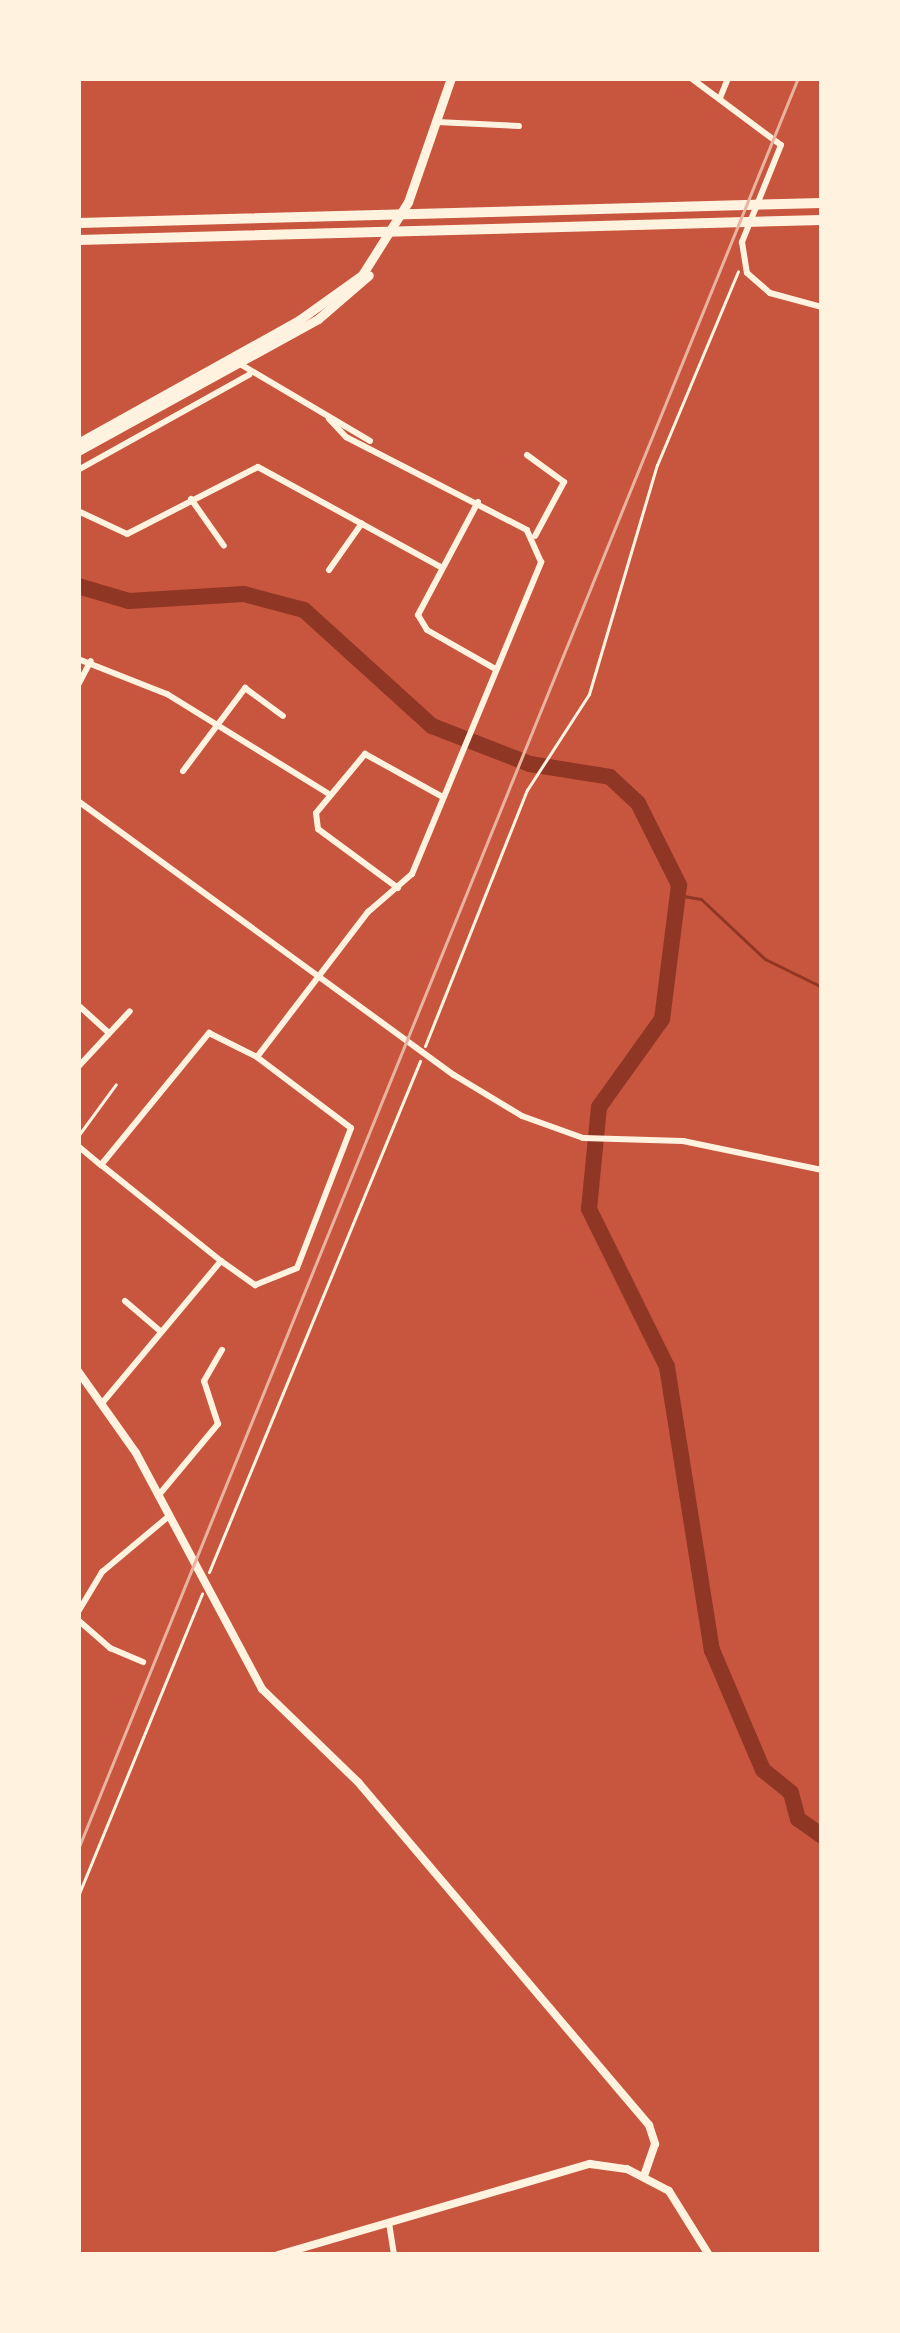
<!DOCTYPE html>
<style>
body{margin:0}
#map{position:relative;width:900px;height:2333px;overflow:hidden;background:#c8553d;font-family:Cabin,sans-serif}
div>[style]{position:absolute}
.stream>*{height:3px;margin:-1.5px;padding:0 1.5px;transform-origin:1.5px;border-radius:1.5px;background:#8f3625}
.river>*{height:16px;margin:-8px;padding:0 8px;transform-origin:8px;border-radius:8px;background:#8f3625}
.path>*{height:3px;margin:-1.5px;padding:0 1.5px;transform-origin:1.5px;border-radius:1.5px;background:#fff3e0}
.minor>*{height:6px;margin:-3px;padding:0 3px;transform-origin:3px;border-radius:3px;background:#fff3e0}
.tertiary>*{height:8px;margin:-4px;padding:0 4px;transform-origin:4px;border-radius:4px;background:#fff3e0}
.primary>*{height:9px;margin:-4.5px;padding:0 4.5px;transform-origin:4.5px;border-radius:4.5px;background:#fff3e0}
.motorway>*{height:10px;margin:-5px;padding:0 5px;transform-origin:5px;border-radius:5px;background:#fff3e0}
.rail>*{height:3px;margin:-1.5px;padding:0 1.5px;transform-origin:1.5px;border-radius:1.5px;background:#e9b49f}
span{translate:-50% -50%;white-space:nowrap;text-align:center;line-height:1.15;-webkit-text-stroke:9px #fff3e0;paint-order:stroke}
.frame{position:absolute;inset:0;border:81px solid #fff3e0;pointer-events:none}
</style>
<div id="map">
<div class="stream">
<i style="left:678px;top:895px;width:23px;rotate:10deg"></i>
<i style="left:701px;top:899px;width:88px;rotate:43.2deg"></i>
<i style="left:765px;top:959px;width:64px;rotate:26.2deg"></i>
</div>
<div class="river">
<i style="left:78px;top:586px;width:53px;rotate:16.4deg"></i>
<i style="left:129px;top:601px;width:115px;rotate:-3.5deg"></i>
<i style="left:244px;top:594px;width:62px;rotate:14.9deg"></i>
<i style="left:304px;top:610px;width:173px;rotate:42.2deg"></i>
<i style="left:432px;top:726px;width:105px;rotate:21.2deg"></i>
<i style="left:530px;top:764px;width:81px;rotate:9.2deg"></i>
<i style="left:610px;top:777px;width:38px;rotate:43deg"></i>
<i style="left:638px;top:803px;width:92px;rotate:63.4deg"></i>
<i style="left:679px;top:885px;width:135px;rotate:97.2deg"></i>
<i style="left:662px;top:1019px;width:108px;rotate:125.6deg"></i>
<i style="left:599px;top:1107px;width:102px;rotate:95.6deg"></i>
<i style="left:589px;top:1209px;width:176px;rotate:63.7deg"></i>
<i style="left:667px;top:1367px;width:287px;rotate:81deg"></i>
<i style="left:712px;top:1650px;width:130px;rotate:67deg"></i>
<i style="left:763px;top:1770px;width:36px;rotate:39deg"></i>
<i style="left:791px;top:1793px;width:27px;rotate:75deg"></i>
<i style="left:798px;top:1819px;width:29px;rotate:35deg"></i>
</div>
<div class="path">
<i style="left:425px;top:1046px;width:276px;rotate:-68.3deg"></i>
<i style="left:527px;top:790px;width:114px;rotate:-57.1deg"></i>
<i style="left:589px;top:694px;width:239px;rotate:-73.5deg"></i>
<i style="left:657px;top:465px;width:210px;rotate:-67.3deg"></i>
<i style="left:78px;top:1136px;width:64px;rotate:-53.8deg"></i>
<i style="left:209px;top:1572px;width:553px;rotate:-67.56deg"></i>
<i style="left:78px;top:1896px;width:327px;rotate:-67.7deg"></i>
</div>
<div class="minor">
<i style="left:691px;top:78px;width:112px;rotate:36.7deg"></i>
<i style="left:781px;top:145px;width:105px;rotate:111.9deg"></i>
<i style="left:742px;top:242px;width:31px;rotate:81deg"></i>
<i style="left:747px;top:273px;width:30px;rotate:41deg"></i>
<i style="left:770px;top:293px;width:54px;rotate:15.1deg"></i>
<i style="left:720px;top:98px;width:22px;rotate:-68deg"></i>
<i style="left:437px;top:122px;width:82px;rotate:2.8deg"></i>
<i style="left:240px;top:364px;width:151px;rotate:30.6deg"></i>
<i style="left:527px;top:455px;width:46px;rotate:36.1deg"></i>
<i style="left:564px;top:482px;width:61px;rotate:118.2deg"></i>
<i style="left:78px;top:470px;width:196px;rotate:-29.1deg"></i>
<i style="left:191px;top:499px;width:57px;rotate:54.9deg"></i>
<i style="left:478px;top:502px;width:128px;rotate:118deg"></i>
<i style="left:418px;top:615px;width:17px;rotate:59deg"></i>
<i style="left:427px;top:630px;width:77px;rotate:29.6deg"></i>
<i style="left:78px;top:511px;width:54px;rotate:25.1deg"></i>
<i style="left:127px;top:534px;width:147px;rotate:-27.1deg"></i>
<i style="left:258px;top:467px;width:209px;rotate:28.7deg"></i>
<i style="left:329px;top:570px;width:57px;rotate:-54.9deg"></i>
<i style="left:78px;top:659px;width:96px;rotate:21.5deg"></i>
<i style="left:167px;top:694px;width:188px;rotate:31.7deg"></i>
<i style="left:78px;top:685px;width:27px;rotate:-62deg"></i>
<i style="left:183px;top:771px;width:104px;rotate:-53.2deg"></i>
<i style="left:245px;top:688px;width:47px;rotate:36.4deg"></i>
<i style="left:78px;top:801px;width:465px;rotate:36.1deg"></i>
<i style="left:454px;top:1075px;width:79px;rotate:31.1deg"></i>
<i style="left:522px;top:1116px;width:65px;rotate:19.8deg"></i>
<i style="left:583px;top:1138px;width:100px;rotate:1.7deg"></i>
<i style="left:683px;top:1141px;width:142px;rotate:11.8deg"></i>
<i style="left:398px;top:888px;width:99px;rotate:-143.6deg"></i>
<i style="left:318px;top:829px;width:16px;rotate:-97deg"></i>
<i style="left:316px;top:813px;width:77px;rotate:-50.3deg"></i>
<i style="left:365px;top:754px;width:89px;rotate:28.9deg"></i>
<i style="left:78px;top:1005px;width:42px;rotate:42.1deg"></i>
<i style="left:78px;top:1067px;width:76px;rotate:-47.1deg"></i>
<i style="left:78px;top:1146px;width:30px;rotate:40deg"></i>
<i style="left:221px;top:1261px;width:154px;rotate:-141.3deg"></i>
<i style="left:101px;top:1165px;width:171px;rotate:-50.7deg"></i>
<i style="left:209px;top:1033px;width:54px;rotate:26.6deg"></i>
<i style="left:257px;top:1057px;width:183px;rotate:-52.6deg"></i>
<i style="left:368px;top:912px;width:58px;rotate:-40.8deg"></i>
<i style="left:412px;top:874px;width:338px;rotate:-67.5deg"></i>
<i style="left:541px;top:562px;width:35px;rotate:-114deg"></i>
<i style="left:527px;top:530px;width:203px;rotate:-152.8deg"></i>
<i style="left:346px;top:437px;width:25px;rotate:-133deg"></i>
<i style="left:125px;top:1301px;width:45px;rotate:40.5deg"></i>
<i style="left:103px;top:1402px;width:184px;rotate:-50.1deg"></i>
<i style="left:221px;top:1261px;width:42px;rotate:35.2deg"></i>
<i style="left:255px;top:1285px;width:45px;rotate:-22deg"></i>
<i style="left:297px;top:1268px;width:150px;rotate:-68.9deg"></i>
<i style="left:351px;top:1128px;width:116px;rotate:-143deg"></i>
<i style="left:158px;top:1496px;width:94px;rotate:-50.2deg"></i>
<i style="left:218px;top:1424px;width:45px;rotate:-108deg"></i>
<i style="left:204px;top:1381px;width:36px;rotate:-60deg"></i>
<i style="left:78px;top:1612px;width:47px;rotate:-59deg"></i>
<i style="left:102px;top:1572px;width:87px;rotate:-39.9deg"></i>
<i style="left:78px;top:1620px;width:43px;rotate:41.2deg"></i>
<i style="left:110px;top:1648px;width:36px;rotate:23deg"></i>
<i style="left:389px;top:2223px;width:32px;rotate:81deg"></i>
</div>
<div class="tertiary">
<i style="left:78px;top:1371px;width:100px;rotate:54.7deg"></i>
<i style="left:136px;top:1453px;width:268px;rotate:61.9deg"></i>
<i style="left:262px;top:1689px;width:134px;rotate:44.1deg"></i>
<i style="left:358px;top:1782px;width:450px;rotate:49.7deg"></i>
<i style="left:649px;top:2125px;width:20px;rotate:72deg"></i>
<i style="left:655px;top:2144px;width:34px;rotate:109deg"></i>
<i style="left:278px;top:2255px;width:325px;rotate:-16.3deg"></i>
<i style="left:590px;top:2164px;width:37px;rotate:8deg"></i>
<i style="left:627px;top:2169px;width:47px;rotate:27.6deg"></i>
<i style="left:669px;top:2191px;width:75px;rotate:58deg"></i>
</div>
<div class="primary">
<i style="left:78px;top:443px;width:253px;rotate:-29.1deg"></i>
<i style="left:299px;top:320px;width:77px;rotate:-35.5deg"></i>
<i style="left:362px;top:275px;width:86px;rotate:-57.8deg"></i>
<i style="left:408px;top:202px;width:131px;rotate:-70.9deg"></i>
<i style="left:78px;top:451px;width:274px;rotate:-28.8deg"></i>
<i style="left:318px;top:319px;width:67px;rotate:-40.8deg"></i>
</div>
<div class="motorway">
<i style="left:78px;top:223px;width:744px;rotate:-1.54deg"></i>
<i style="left:78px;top:240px;width:744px;rotate:-1.54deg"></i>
</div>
<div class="rail">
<i style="left:78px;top:1849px;width:1912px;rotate:-67.88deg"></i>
</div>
<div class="frame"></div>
</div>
